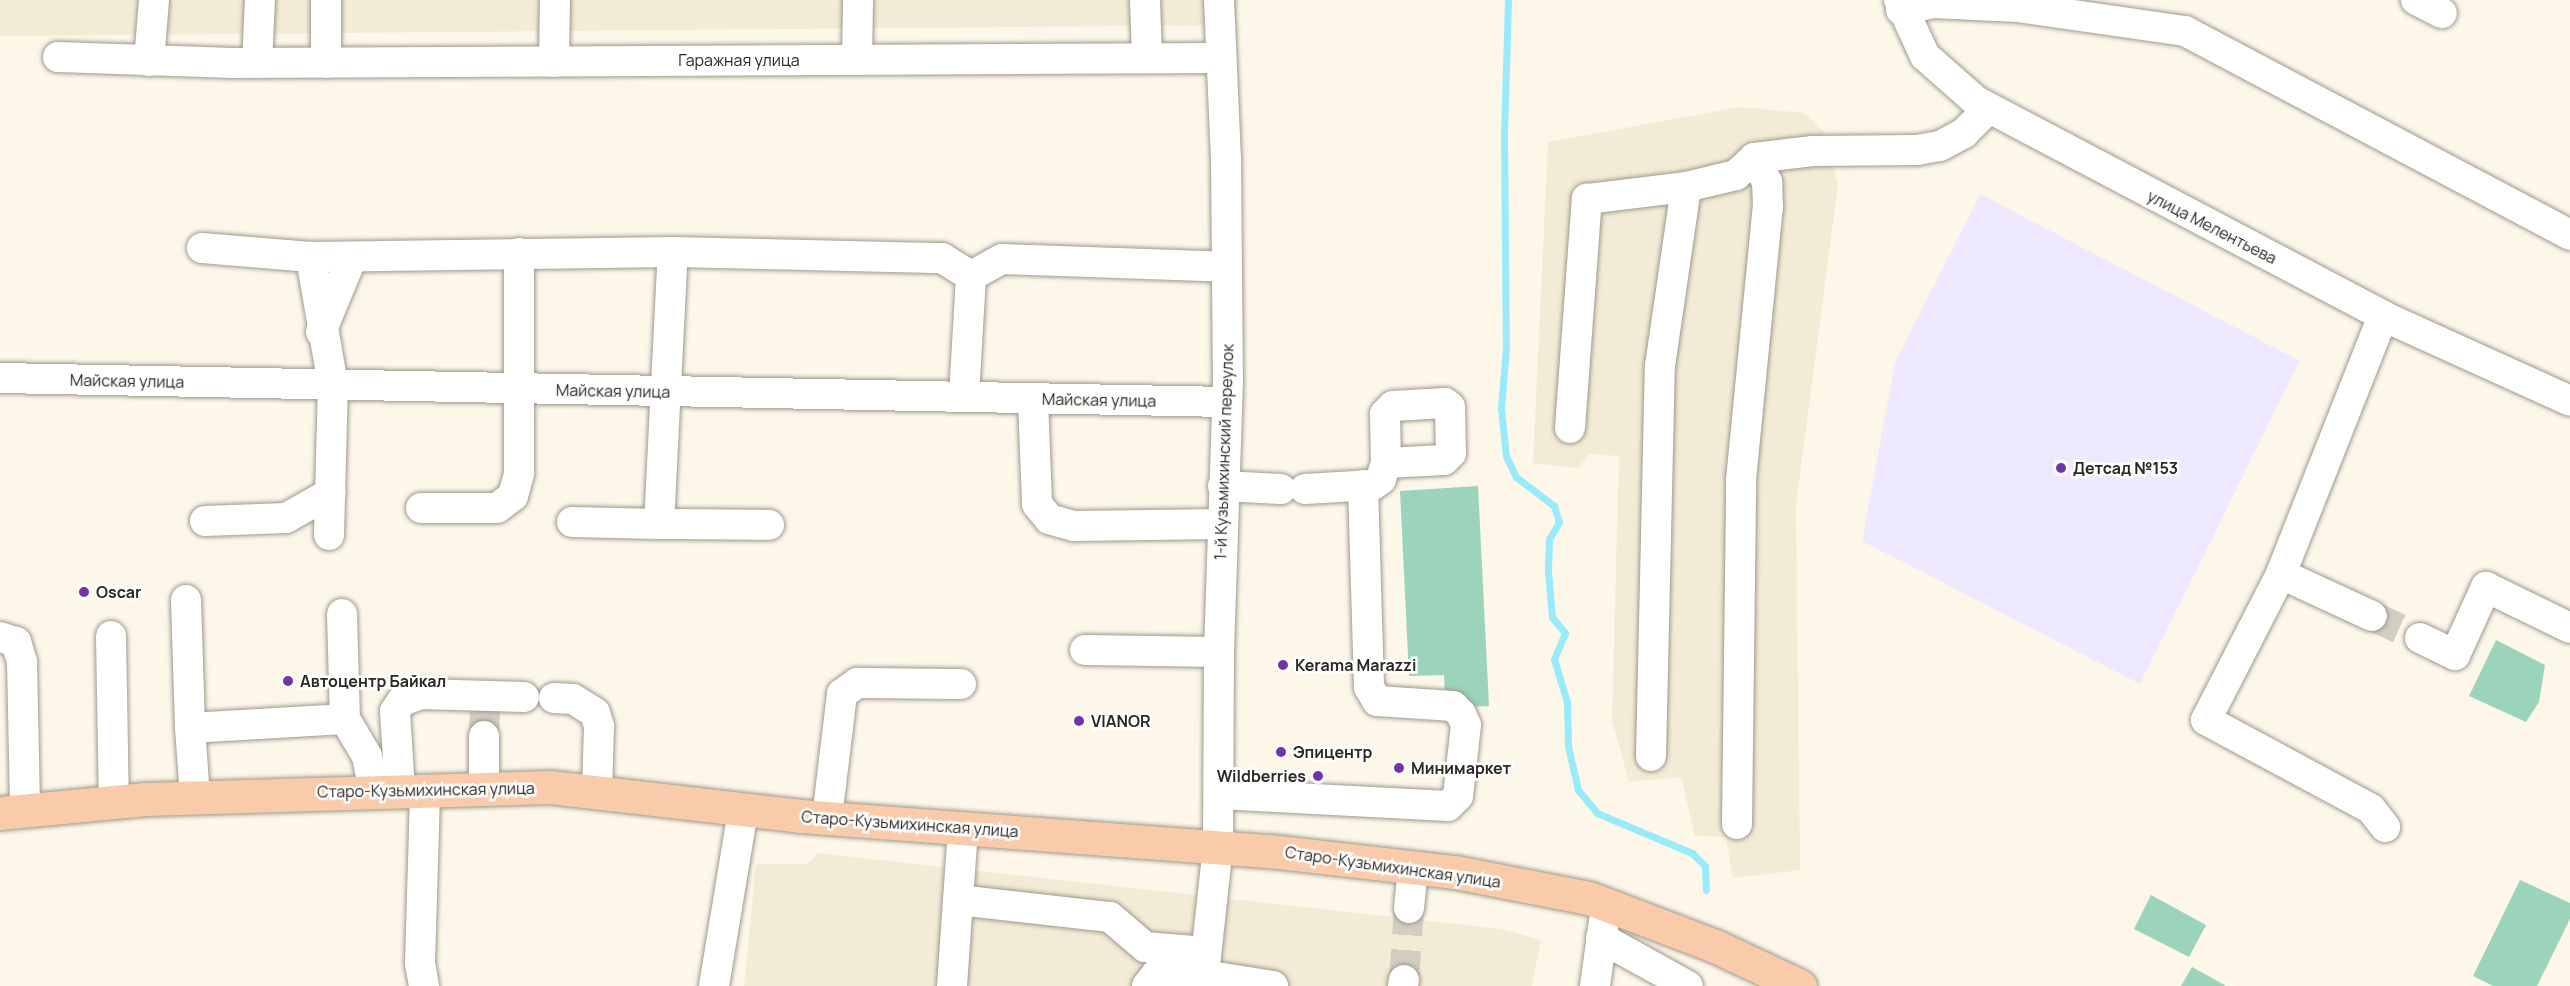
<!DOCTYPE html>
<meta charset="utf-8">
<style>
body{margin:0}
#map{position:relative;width:2570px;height:986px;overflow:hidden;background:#fcf7e9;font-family:Manrope,sans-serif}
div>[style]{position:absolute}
.built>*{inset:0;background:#f3ebd6}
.education>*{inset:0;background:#efe9ff}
.green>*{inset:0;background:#9bd4ba}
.stream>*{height:7px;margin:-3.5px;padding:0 3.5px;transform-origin:3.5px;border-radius:3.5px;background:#99eafa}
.minor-tunnel>*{height:30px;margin-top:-15px;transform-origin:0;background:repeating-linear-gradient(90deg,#d2cec1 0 30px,transparent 0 45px)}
.roads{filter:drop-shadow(0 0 2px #9e998c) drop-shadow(0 0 2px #9e998c)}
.minor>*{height:30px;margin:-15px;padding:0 15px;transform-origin:15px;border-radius:15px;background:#fff}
.major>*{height:33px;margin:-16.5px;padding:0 16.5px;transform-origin:16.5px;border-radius:16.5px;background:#facbaa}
.dots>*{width:16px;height:16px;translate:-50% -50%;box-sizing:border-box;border:3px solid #fff;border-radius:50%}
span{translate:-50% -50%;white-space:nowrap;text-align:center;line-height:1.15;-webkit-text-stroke:5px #fff;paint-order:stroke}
.street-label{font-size:16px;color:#2a2823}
.poi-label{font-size:16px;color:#2a2823;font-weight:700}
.left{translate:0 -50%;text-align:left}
.right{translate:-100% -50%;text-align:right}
</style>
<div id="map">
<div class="built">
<i style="clip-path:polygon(0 0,1238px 0,1235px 25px,0 36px)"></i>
<i style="clip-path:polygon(1740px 107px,1804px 113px,1824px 132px,1838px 185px,1796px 505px,1800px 870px,1733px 878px,1726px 837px,1695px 836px,1681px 777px,1629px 782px,1612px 720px,1619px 456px,1590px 454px,1578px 468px,1533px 463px,1548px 142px)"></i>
<i style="clip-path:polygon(817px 853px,1502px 929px,1541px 940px,1532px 986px,744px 986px,756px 864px,808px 864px)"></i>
</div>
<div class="education">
<i style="clip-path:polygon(1980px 194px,2300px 361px,2140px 684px,1862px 541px,1895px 363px)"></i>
</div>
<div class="green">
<i style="clip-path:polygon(1478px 486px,1489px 706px,1467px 707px,1466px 695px,1445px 696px,1444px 675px,1409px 676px,1400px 491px)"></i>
<i style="clip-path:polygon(2496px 640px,2545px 665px,2539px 702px,2526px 722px,2469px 696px)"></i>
<i style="clip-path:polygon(2520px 880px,2570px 903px,2570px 919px,2537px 986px,2493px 986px,2473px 976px)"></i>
<i style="clip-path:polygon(2151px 895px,2206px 925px,2189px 957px,2134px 929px)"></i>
<i style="clip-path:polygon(2192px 967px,2214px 979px,2226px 986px,2181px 986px)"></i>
</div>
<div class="stream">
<i style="left:1508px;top:0;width:133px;rotate:91.7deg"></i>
<i style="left:1504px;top:133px;width:215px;rotate:89.5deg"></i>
<i style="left:1506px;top:348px;width:60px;rotate:94.8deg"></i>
<i style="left:1501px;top:408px;width:48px;rotate:84.1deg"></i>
<i style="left:1506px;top:456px;width:23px;rotate:65deg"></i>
<i style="left:1516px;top:477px;width:48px;rotate:37.3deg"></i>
<i style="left:1554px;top:506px;width:17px;rotate:73deg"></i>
<i style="left:1559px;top:522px;width:20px;rotate:120deg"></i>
<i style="left:1549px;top:539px;width:32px;rotate:92deg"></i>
<i style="left:1548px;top:571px;width:46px;rotate:85deg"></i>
<i style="left:1552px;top:617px;width:21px;rotate:51deg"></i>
<i style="left:1565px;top:633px;width:28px;rotate:113deg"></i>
<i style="left:1554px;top:659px;width:45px;rotate:73.2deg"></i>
<i style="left:1567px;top:702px;width:44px;rotate:88.7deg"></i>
<i style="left:1568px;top:746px;width:45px;rotate:77.2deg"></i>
<i style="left:1578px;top:790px;width:30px;rotate:50deg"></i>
<i style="left:1597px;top:813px;width:103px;rotate:22.8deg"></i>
<i style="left:1692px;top:853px;width:18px;rotate:45deg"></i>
<i style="left:1705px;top:866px;width:24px;rotate:88deg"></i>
</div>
<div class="minor-tunnel">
<i style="left:2372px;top:616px;width:53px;rotate:24.6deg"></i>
<i style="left:484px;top:736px;width:33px;rotate:-88deg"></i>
<i style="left:1404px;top:980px;width:72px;rotate:-86deg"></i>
</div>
<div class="roads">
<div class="minor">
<i style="left:1145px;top:0;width:58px;rotate:88deg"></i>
<i style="left:1219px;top:0;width:158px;rotate:87.5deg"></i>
<i style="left:1226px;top:158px;width:223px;rotate:89.5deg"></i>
<i style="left:1228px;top:381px;width:271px;rotate:91.9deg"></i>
<i style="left:1219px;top:652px;width:194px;rotate:90.3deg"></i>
<i style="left:1218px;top:846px;width:130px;rotate:96.2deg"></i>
<i style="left:1204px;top:975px;width:70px;rotate:9.1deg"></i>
<i style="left:1899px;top:0;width:62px;rotate:65.1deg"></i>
<i style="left:1925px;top:56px;width:68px;rotate:41.4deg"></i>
<i style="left:1976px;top:101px;width:460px;rotate:27.8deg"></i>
<i style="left:2383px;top:316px;width:205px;rotate:24.4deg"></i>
<i style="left:2416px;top:0;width:29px;rotate:27deg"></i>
<i style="left:1901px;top:10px;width:33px;rotate:-12deg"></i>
<i style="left:1933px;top:3px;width:85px;rotate:2.7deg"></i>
<i style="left:2018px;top:7px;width:169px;rotate:8.2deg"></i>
<i style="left:2185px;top:31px;width:436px;rotate:27.9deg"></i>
<i style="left:58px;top:57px;width:175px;rotate:2deg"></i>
<i style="left:233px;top:63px;width:987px;rotate:-0.29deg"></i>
<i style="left:857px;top:60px;width:60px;rotate:-89deg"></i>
<i style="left:149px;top:61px;width:61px;rotate:-85.3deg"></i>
<i style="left:554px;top:62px;width:62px;rotate:-89.1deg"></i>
<i style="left:257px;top:63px;width:63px;rotate:-87.3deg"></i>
<i style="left:326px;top:63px;width:63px;rotate:-90deg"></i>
<i style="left:202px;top:248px;width:109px;rotate:4.7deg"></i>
<i style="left:2383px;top:316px;width:277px;rotate:111.6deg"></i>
<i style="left:2281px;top:574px;width:164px;rotate:117.2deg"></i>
<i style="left:2206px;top:720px;width:187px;rotate:28.3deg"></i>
<i style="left:2371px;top:809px;width:23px;rotate:52deg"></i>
<i style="left:321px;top:332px;width:81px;rotate:-67.5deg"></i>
<i style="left:0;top:378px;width:1226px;rotate:1.12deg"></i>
<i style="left:964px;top:395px;width:119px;rotate:-86.6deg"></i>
<i style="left:1033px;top:399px;width:105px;rotate:87.8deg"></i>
<i style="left:1037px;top:504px;width:19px;rotate:51deg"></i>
<i style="left:1049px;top:519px;width:26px;rotate:16deg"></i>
<i style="left:1074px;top:526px;width:148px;rotate:-0.8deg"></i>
<i style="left:1570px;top:428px;width:230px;rotate:-85.8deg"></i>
<i style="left:1587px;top:199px;width:100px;rotate:-6.9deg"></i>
<i style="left:1223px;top:486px;width:58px;rotate:3deg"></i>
<i style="left:1305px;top:489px;width:68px;rotate:-3.4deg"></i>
<i style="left:1373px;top:485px;width:10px;rotate:-37deg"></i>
<i style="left:1381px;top:479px;width:17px;rotate:-73deg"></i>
<i style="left:1386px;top:463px;width:49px;rotate:-91.2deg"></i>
<i style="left:1385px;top:414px;width:11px;rotate:-45deg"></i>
<i style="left:1393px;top:406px;width:52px;rotate:-3.3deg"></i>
<i style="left:1445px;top:403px;width:6px;rotate:39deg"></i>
<i style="left:1450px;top:407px;width:46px;rotate:88.8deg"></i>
<i style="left:1451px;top:453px;width:10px;rotate:135deg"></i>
<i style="left:1444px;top:460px;width:58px;rotate:177deg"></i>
<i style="left:421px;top:508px;width:76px"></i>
<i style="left:497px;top:508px;width:20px;rotate:-37deg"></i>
<i style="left:513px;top:496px;width:24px;rotate:-75deg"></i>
<i style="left:519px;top:473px;width:220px;rotate:-90deg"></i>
<i style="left:205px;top:521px;width:81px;rotate:-2.1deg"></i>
<i style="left:286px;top:518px;width:51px;rotate:-29.1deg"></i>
<i style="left:572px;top:522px;width:87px;rotate:1.3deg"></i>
<i style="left:659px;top:524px;width:272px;rotate:-87.1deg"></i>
<i style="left:659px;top:524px;width:110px;rotate:0.5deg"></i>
<i style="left:329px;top:535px;width:150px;rotate:-88.5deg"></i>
<i style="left:333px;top:385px;width:130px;rotate:-99.8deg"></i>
<i style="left:311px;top:257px;width:362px;rotate:-0.8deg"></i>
<i style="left:673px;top:252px;width:260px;rotate:1.3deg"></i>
<i style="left:933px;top:258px;width:9px"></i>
<i style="left:942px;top:258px;width:34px;rotate:32deg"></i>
<i style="left:971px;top:276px;width:35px;rotate:-29deg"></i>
<i style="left:1002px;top:259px;width:224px;rotate:2deg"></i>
<i style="left:2281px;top:574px;width:100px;rotate:24.8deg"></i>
<i style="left:186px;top:600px;width:128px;rotate:88.2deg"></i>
<i style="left:342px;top:614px;width:105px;rotate:88.4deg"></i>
<i style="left:111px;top:636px;width:166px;rotate:89deg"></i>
<i style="left:0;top:637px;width:17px;rotate:17deg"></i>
<i style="left:16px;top:642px;width:21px;rotate:73deg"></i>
<i style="left:22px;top:662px;width:149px;rotate:88.8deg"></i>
<i style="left:2420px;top:638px;width:39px;rotate:26deg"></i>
<i style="left:2455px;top:655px;width:75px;rotate:-65.5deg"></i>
<i style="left:2486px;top:587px;width:93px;rotate:26deg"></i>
<i style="left:1085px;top:650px;width:134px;rotate:0.9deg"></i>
<i style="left:554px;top:698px;width:19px;rotate:3deg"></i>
<i style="left:573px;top:699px;width:26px;rotate:32deg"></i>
<i style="left:595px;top:713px;width:14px;rotate:73deg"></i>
<i style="left:599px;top:726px;width:67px;rotate:91.7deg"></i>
<i style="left:1651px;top:756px;width:390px;rotate:-88.7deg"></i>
<i style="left:1660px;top:366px;width:181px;rotate:-81.7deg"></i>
<i style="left:1686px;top:187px;width:51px;rotate:-13.5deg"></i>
<i style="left:1736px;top:175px;width:25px;rotate:-43deg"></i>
<i style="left:484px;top:789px;width:53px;rotate:-90deg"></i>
<i style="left:400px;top:791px;width:80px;rotate:-93.6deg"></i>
<i style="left:395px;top:711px;width:12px;rotate:-55deg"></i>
<i style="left:402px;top:701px;width:20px;rotate:-20deg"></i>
<i style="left:421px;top:694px;width:103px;rotate:1.7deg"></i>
<i style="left:1219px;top:794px;width:229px;rotate:3deg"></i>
<i style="left:1448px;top:806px;width:14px;rotate:-45deg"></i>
<i style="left:1458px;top:796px;width:71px;rotate:-83.6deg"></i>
<i style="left:1466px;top:725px;width:12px;rotate:-114deg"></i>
<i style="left:1461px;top:714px;width:11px;rotate:-135deg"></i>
<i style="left:1453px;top:706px;width:76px;rotate:-176.2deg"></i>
<i style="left:1377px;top:701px;width:16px;rotate:-120deg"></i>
<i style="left:1369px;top:687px;width:202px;rotate:-91.7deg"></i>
<i style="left:195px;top:797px;width:69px;rotate:-94.1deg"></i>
<i style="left:190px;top:728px;width:155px;rotate:-3.3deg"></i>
<i style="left:345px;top:719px;width:43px;rotate:59.3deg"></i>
<i style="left:367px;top:756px;width:36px;rotate:79deg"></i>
<i style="left:827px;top:818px;width:125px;rotate:-83.1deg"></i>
<i style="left:842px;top:694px;width:19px;rotate:-36deg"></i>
<i style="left:857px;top:683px;width:104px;rotate:0.6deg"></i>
<i style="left:1737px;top:824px;width:344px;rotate:-89.3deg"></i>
<i style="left:1741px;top:480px;width:274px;rotate:-84.4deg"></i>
<i style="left:1768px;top:207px;width:25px;rotate:-92deg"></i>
<i style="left:1767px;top:182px;width:27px;rotate:-118deg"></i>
<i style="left:1754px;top:158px;width:59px;rotate:-6.8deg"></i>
<i style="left:1813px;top:151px;width:104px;rotate:-0.6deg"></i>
<i style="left:1917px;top:150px;width:23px;rotate:-10deg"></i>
<i style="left:1940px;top:146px;width:27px;rotate:-28deg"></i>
<i style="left:1964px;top:133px;width:35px;rotate:-45deg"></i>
<i style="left:958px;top:900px;width:153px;rotate:6.4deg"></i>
<i style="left:1110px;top:917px;width:46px;rotate:40.6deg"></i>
<i style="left:1145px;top:947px;width:61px;rotate:4.7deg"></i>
<i style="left:1409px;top:908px;width:41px;rotate:-84.4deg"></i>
<i style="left:1601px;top:938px;width:99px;rotate:28.9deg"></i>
<i style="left:424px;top:986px;width:23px;rotate:-100deg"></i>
<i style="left:420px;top:963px;width:172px;rotate:-88.3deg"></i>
<i style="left:714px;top:986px;width:178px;rotate:-80.6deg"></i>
<i style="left:952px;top:986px;width:158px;rotate:-86deg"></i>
<i style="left:1147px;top:986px;width:16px;rotate:-52deg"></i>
<i style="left:1157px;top:973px;width:47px;rotate:2.4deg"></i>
<i style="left:1403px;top:986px;width:6px;rotate:-81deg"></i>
<i style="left:1595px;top:986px;width:66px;rotate:-82.1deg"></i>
</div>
<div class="major">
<i style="left:0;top:813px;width:146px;rotate:-5.5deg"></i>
<i style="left:145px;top:799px;width:405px;rotate:-1.7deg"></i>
<i style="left:550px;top:787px;width:252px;rotate:6.6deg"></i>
<i style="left:800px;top:816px;width:471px;rotate:4.3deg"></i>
<i style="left:1270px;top:851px;width:186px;rotate:6.5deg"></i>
<i style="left:1455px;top:872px;width:136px;rotate:11deg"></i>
<i style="left:1589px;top:898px;width:135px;rotate:20.9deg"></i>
<i style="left:1715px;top:946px;width:94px;rotate:25.2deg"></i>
</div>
</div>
<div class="dots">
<i style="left:2061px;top:468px;background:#7134a9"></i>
<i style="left:84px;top:592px;background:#7134a9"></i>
<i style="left:1283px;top:665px;background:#7134a9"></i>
<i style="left:288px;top:681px;background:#7134a9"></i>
<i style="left:1079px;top:721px;background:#7134a9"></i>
<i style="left:1281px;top:752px;background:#7134a9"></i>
<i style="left:1399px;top:768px;background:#7134a9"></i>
<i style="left:1318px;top:776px;background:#7134a9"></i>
</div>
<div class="street-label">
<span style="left:739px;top:60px">Гаражная улица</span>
<span style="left:2212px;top:227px;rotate:27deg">улица Мелентьева</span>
<span style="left:127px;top:381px;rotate:1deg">Майская улица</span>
<span style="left:613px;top:391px;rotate:1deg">Майская улица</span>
<span style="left:1099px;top:400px;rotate:1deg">Майская улица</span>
<span style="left:1224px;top:452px;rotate:-88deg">1-й Кузьмихинский переулок</span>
<span style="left:426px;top:790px;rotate:-1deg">Старо-Кузьмихинская улица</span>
<span style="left:910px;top:824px;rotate:4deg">Старо-Кузьмихинская улица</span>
<span style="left:1393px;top:867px;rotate:8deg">Старо-Кузьмихинская улица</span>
</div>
<div class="poi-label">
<span class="left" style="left:2073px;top:468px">Детсад №153</span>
<span class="left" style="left:96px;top:592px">Oscar</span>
<span class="left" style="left:1295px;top:665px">Kerama Marazzi</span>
<span class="left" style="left:300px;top:681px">Автоцентр Байкал</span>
<span class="left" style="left:1091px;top:721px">VIANOR</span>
<span class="left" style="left:1293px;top:752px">Эпицентр</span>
<span class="left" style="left:1411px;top:768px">Минимаркет</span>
<span class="right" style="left:1306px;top:776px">Wildberries</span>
</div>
</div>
